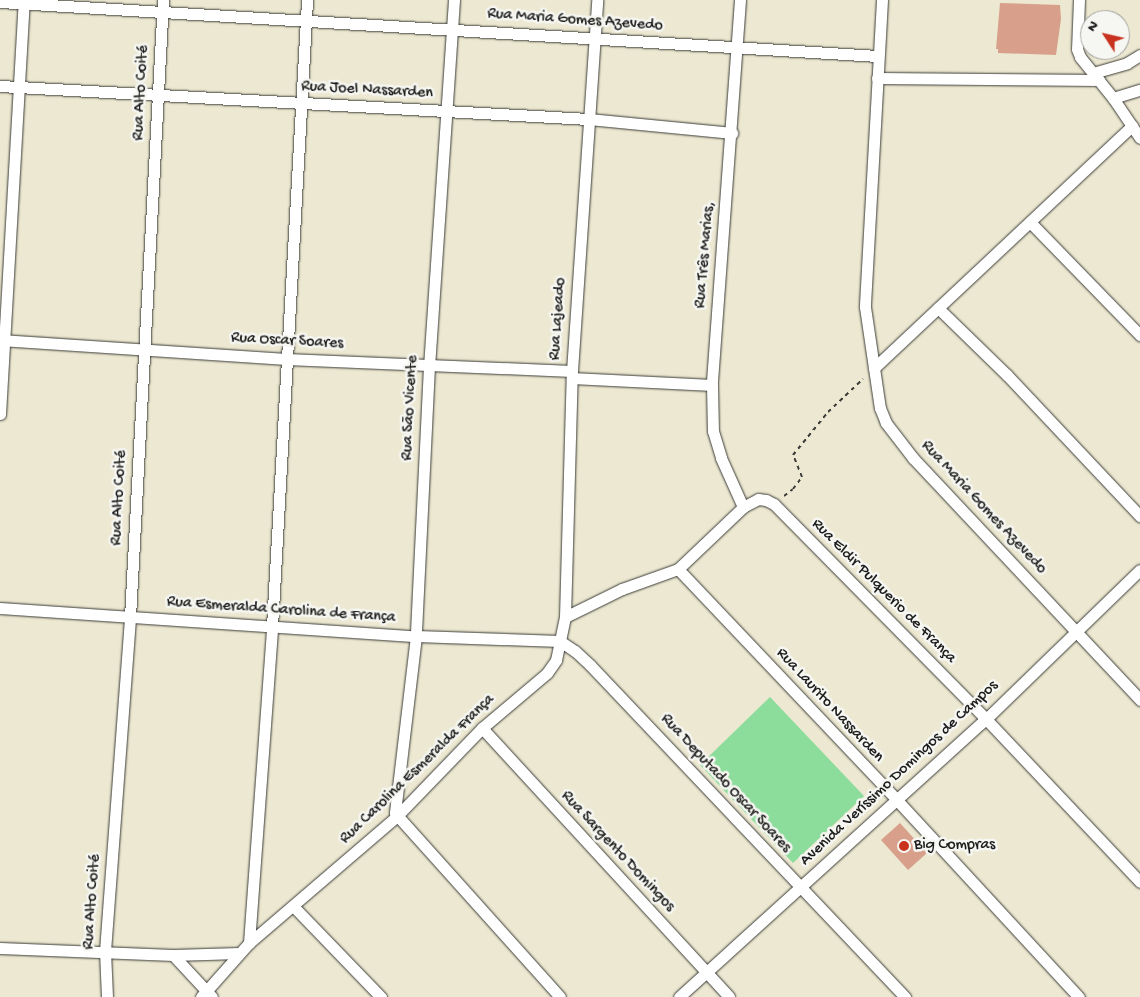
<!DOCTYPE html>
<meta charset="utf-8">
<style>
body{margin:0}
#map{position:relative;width:1140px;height:997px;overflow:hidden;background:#ece8d1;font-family:"Gochi Hand",sans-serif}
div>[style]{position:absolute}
.green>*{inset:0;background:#8cdc9b}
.building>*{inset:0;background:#d8a08a}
.path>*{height:2px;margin-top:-1px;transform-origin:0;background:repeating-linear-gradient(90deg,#3b3b37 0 4px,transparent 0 8px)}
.roads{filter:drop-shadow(0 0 1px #3b3b37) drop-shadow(0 0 1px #3b3b37)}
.minor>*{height:11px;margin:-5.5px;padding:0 5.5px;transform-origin:5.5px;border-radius:5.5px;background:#fff}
.dots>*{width:14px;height:14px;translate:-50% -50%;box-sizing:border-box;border:2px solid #f6f6f2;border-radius:50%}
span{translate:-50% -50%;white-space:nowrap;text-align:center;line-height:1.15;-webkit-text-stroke:5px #f6f6f2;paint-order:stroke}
.street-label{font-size:16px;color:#1c1c1c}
.poi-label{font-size:16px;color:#1c1c1c}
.left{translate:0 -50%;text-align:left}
.north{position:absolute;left:1080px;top:10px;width:50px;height:50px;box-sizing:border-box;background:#f6f6f2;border:1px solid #9f9f9c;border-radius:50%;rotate:305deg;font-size:14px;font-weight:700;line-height:20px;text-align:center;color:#1c1c1c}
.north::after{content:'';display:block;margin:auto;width:18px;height:22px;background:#c8321e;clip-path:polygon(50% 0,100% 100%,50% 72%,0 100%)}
</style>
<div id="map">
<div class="green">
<i style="clip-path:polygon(770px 697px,864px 796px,793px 863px,700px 765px)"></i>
</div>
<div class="building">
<i style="clip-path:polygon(1000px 3px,1060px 5px,1061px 19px,1056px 55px,998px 53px,998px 49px,996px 49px)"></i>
<i style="clip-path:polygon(900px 823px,927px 853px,908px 870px,881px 840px)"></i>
</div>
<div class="path">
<i style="left:784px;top:496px;width:11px;rotate:-38deg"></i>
<i style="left:793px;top:489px;width:15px;rotate:-53deg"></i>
<i style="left:802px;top:477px;width:24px;rotate:-112deg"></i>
<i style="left:793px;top:455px;width:55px;rotate:-50.9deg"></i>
<i style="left:828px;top:412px;width:48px;rotate:-43.3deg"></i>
</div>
<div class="roads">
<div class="minor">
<i style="left:454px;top:0;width:367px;rotate:93.9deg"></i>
<i style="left:429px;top:366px;width:270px;rotate:92.8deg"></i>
<i style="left:416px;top:636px;width:178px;rotate:96.8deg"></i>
<i style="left:395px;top:813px;width:247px;rotate:48.1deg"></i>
<i style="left:740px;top:0;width:386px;rotate:94.2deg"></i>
<i style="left:712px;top:385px;width:46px;rotate:88.8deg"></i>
<i style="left:713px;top:431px;width:28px;rotate:73deg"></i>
<i style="left:721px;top:458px;width:54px;rotate:65.8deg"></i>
<i style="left:882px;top:0;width:307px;rotate:93.2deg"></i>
<i style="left:865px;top:307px;width:102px;rotate:81.6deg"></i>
<i style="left:880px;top:408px;width:16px;rotate:68deg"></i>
<i style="left:886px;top:423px;width:44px;rotate:52.4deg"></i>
<i style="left:913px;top:458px;width:332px;rotate:46.8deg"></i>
<i style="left:1079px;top:0;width:49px;rotate:92.3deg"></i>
<i style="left:1077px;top:49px;width:9px;rotate:69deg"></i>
<i style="left:1080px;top:57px;width:53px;rotate:51.2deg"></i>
<i style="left:1113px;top:98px;width:48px;rotate:56deg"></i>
<i style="left:0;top:2px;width:880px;rotate:3.52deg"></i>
<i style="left:1093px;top:73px;width:35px;rotate:-16deg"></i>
<i style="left:1127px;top:63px;width:15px;rotate:-32deg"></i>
<i style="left:877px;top:78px;width:222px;rotate:0.5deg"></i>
<i style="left:0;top:86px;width:590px;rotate:3.21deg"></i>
<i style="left:589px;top:119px;width:144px;rotate:5.6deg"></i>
<i style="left:1113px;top:98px;width:28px;rotate:-17deg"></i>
<i style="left:1030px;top:222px;width:158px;rotate:45.8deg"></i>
<i style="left:938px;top:308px;width:96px;rotate:44.2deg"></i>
<i style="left:1007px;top:375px;width:194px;rotate:46.7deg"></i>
<i style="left:0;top:340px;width:287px;rotate:3.8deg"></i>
<i style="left:286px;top:359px;width:286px;rotate:2.4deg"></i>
<i style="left:874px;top:368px;width:354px;rotate:-43.2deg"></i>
<i style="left:572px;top:378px;width:140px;rotate:2.9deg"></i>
<i style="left:0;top:414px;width:415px;rotate:-86.7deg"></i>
<i style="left:678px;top:569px;width:317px;rotate:46.5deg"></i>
<i style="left:896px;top:799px;width:270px;rotate:47.3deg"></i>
<i style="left:0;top:608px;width:417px;rotate:3.9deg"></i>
<i style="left:416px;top:636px;width:144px;rotate:2deg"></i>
<i style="left:565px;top:617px;width:64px;rotate:-26.2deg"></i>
<i style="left:622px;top:589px;width:59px;rotate:-19.7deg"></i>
<i style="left:678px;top:569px;width:90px;rotate:-43.6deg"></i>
<i style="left:743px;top:507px;width:17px;rotate:-28deg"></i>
<i style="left:758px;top:499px;width:8px;rotate:7deg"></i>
<i style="left:766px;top:500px;width:9px;rotate:27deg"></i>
<i style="left:774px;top:504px;width:302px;rotate:45.4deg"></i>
<i style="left:986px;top:719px;width:224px;rotate:46.6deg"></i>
<i style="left:560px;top:641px;width:18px;rotate:34deg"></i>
<i style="left:575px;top:651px;width:21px;rotate:43deg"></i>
<i style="left:590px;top:665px;width:458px;rotate:46.5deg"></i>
<i style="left:482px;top:728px;width:365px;rotate:47.4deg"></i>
<i style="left:293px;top:906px;width:127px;rotate:46deg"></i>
<i style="left:249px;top:943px;width:317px;rotate:-85.8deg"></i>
<i style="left:272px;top:627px;width:628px;rotate:-86.8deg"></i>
<i style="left:0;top:948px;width:173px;rotate:2.3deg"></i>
<i style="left:173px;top:955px;width:66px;rotate:-1.7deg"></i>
<i style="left:173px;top:955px;width:57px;rotate:47.1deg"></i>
<i style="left:107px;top:997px;width:46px;rotate:-92.5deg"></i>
<i style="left:105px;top:951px;width:335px;rotate:-85.7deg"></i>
<i style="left:130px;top:617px;width:618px;rotate:-86.94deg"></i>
<i style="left:201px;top:997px;width:72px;rotate:-48.4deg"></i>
<i style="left:249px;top:943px;width:194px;rotate:-40.6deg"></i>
<i style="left:396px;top:817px;width:124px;rotate:-46deg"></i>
<i style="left:482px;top:728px;width:85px;rotate:-40.2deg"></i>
<i style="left:547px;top:673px;width:16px;rotate:-55deg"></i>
<i style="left:556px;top:660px;width:44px;rotate:-78.2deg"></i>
<i style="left:565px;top:617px;width:246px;rotate:-88.4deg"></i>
<i style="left:572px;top:371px;width:372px;rotate:-86.1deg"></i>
<i style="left:679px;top:997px;width:414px;rotate:-42.2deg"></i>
<i style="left:986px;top:719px;width:214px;rotate:-44.1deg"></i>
</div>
</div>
<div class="dots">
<i style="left:904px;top:846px;background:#c8321e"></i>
</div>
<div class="street-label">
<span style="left:575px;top:21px;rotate:4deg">Rua Maria Gomes Azevedo</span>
<span style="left:367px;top:91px;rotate:3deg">Rua Joel Nassarden</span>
<span style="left:142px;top:93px;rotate:-87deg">Rua Alto Coité</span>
<span style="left:706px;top:255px;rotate:-85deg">Rua Três Marias,</span>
<span style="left:559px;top:319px;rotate:-86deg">Rua Lajeado</span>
<span style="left:287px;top:342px;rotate:3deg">Rua Oscar Soares</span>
<span style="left:411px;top:408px;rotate:-87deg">Rua São Vicente</span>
<span style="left:120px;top:498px;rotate:-87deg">Rua Alto Coité</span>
<span style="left:983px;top:508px;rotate:47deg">Rua Maria Gomes Azevedo</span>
<span style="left:883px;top:592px;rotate:45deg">Rua Eldir Pulquerio de França</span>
<span style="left:281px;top:611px;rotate:4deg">Rua Esmeralda Carolina de França</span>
<span style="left:829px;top:706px;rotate:47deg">Rua Laurito Nassarden</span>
<span style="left:418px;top:770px;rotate:-44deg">Rua Carolina Esmeralda França</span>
<span style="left:900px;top:774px;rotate:-43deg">Avenida Veríssimo Domingos de Campos</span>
<span style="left:725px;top:784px;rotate:47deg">Rua Deputado Oscar Soares</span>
<span style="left:617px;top:852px;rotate:47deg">Rua Sargento Domingos</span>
<span style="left:93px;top:902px;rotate:-86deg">Rua Alto Coité</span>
</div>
<div class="poi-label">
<span class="left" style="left:914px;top:846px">Big Compras</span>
</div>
<div class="north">N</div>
</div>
